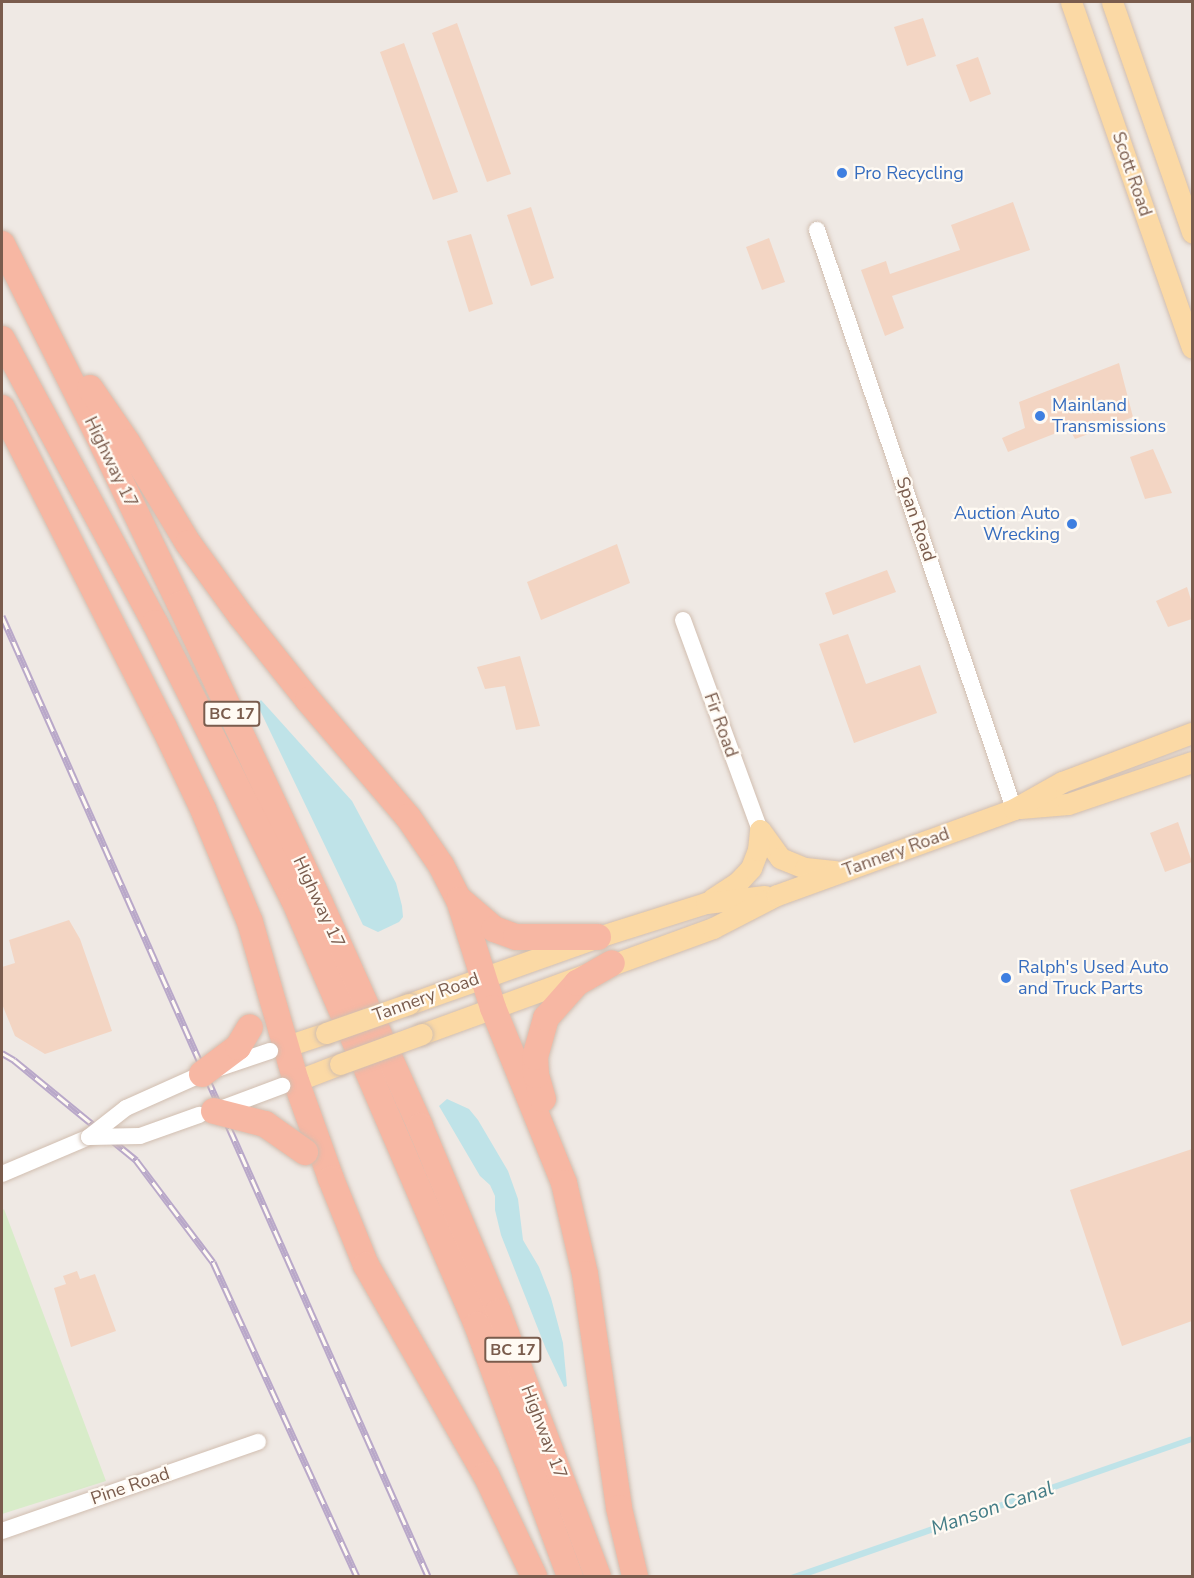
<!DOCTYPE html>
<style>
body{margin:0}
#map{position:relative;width:1194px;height:1578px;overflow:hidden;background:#fdf6ec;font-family:"Nunito Sans",sans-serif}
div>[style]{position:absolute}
.industrial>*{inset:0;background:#efe9e4}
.green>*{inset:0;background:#d8ecc9}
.water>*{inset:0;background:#bfe3e8}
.building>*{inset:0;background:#f3d5c3}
.roads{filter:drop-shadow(0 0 2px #d1beb0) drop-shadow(0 0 2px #d1beb0)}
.minor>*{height:16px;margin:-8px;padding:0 8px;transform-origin:8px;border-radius:8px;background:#fff}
.major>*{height:21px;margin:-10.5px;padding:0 10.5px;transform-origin:10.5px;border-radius:10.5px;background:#fbd9a5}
.highway>*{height:26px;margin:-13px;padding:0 13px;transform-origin:13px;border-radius:13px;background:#f7b7a3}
.rail>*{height:7px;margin-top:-3.5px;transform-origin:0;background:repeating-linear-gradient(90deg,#fffaf3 0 14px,#b9a8c9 0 28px);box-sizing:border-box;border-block:2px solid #b9a8c9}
.bridges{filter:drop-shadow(0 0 2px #d1beb0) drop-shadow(0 0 2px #d1beb0)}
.minor-bridge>*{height:16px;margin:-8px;padding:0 8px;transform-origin:8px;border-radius:8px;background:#fff}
.major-bridge>*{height:21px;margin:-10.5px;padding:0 10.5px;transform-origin:10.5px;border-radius:10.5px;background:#fbd9a5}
.highway-bridge>*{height:26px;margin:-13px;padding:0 13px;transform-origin:13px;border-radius:13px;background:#f7b7a3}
.dots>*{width:16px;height:16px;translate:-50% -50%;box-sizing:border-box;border:3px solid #fffaf3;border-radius:50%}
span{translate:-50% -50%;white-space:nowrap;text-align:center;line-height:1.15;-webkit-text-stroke:4.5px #fffaf3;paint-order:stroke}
.shield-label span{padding:2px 4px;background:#fffaf3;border:2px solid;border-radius:4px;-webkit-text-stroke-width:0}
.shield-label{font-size:16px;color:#7a5c4d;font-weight:700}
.shop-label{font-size:18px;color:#366cbe}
.left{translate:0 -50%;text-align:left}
.right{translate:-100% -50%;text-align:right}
.street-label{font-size:18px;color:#7a5c4d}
.water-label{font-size:20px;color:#437c86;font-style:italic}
.frame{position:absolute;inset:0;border:3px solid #7a5c4d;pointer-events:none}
</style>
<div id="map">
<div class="industrial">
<i style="clip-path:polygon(2px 2px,1192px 2px,1192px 1576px,2px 1576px)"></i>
</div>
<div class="green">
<i style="clip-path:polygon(4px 1209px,106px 1481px,2px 1514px,2px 1211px)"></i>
</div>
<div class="water">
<i style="clip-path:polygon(261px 700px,352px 801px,396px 883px,402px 906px,403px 917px,399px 922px,378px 932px,363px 925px,257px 704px)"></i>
<i style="clip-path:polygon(447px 1099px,469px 1109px,478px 1120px,508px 1171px,518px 1199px,523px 1240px,539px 1267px,551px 1298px,563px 1343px,567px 1386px,564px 1387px,546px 1349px,501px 1235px,495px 1210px,495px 1196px,490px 1185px,480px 1176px,439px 1106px)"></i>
<i style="clip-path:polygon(1192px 1436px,1192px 1442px,808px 1576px,788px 1576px)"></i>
</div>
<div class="building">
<i style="clip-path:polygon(923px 18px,936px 56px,907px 66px,894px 27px)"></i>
<i style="clip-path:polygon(457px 23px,511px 174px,487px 182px,432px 33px)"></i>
<i style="clip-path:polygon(404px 43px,458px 192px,433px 200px,380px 52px)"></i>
<i style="clip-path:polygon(978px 57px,991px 94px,970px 102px,956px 65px)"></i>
<i style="clip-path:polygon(1013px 202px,1030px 250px,892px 296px,904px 328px,885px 336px,861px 270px,886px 261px,890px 274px,960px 250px,951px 225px)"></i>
<i style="clip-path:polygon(531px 207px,554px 278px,531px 286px,507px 215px)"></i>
<i style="clip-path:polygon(471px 234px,493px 304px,469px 312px,447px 241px)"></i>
<i style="clip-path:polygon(769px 238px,785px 282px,762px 290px,746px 247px)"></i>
<i style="clip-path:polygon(1119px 363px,1133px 417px,1075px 439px,1069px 428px,1008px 452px,1002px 438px,1025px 428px,1019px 402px)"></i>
<i style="clip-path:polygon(1153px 449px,1172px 493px,1145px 499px,1130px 457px)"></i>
<i style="clip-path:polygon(617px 544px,630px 583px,541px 620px,527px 582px)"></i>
<i style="clip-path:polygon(887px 570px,896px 592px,833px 615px,825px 593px)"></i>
<i style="clip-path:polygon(1187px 587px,1192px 603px,1192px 619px,1168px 627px,1156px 601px)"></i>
<i style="clip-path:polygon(848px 634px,866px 684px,920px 665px,937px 713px,854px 743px,819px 644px)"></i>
<i style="clip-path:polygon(520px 656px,540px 726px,516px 730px,505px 686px,485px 689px,477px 667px)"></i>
<i style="clip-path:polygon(1178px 822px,1192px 862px,1165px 872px,1150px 833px)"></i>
<i style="clip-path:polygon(69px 920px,80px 939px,112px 1031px,45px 1054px,15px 1036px,2px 1004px,2px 967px,15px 963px,9px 940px)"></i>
<i style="clip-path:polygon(1192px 1149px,1192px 1321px,1122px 1346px,1070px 1190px)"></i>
<i style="clip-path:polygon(77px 1271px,80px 1279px,95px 1274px,116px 1331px,71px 1347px,54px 1288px,66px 1284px,63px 1276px)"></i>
</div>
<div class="roads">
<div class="minor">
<i style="left:817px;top:230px;width:612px;rotate:71.21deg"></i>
<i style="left:683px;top:620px;width:224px;rotate:69.9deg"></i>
<i style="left:2px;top:1174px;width:95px;rotate:-23deg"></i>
<i style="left:2px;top:1531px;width:271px;rotate:-19.2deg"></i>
</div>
<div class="major">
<i style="left:1071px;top:2px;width:366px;rotate:70.7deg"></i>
<i style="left:1112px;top:2px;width:244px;rotate:70.8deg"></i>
<i style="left:1020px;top:808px;width:48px;rotate:-4.8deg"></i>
<i style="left:1068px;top:804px;width:131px;rotate:-18.7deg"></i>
<i style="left:760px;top:830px;width:34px;rotate:54deg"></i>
<i style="left:780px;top:858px;width:27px;rotate:22deg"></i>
<i style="left:805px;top:868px;width:31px;rotate:6deg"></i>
<i style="left:712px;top:899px;width:31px;rotate:-33deg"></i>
<i style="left:738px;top:882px;width:19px;rotate:-47deg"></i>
<i style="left:751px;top:868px;width:19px;rotate:-69deg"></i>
<i style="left:758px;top:850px;width:20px;rotate:-84deg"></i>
<i style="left:409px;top:1004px;width:201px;rotate:-19.5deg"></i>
<i style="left:598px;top:937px;width:113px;rotate:-17.5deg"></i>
<i style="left:706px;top:903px;width:59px;rotate:-6.8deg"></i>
<i style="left:422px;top:1034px;width:310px;rotate:-20deg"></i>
<i style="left:713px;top:928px;width:72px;rotate:-27.3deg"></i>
<i style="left:777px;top:895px;width:252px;rotate:-19.9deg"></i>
<i style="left:1014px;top:809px;width:55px;rotate:-29.4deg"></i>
<i style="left:1062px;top:782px;width:139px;rotate:-20.7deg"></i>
<i style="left:287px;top:1046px;width:41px;rotate:-18.4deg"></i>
<i style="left:296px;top:1081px;width:47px;rotate:-21.1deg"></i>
</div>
<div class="highway">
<i style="left:2px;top:244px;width:227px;rotate:63.3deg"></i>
<i style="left:104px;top:447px;width:174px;rotate:64.2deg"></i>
<i style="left:180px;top:604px;width:330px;rotate:64.9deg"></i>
<i style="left:320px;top:903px;width:244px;rotate:65.8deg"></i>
<i style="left:420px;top:1126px;width:202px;rotate:67.2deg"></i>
<i style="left:498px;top:1312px;width:282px;rotate:69.3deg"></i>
<i style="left:2px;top:339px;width:323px;rotate:61.7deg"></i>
<i style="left:155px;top:623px;width:310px;rotate:63.4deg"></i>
<i style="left:294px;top:900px;width:463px;rotate:66.7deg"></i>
<i style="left:477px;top:1325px;width:268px;rotate:69.7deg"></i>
<i style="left:90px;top:388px;width:65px;rotate:55.6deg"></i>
<i style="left:127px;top:442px;width:118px;rotate:58.9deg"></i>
<i style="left:188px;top:543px;width:90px;rotate:54deg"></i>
<i style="left:241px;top:616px;width:107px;rotate:51.4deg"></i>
<i style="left:308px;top:700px;width:154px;rotate:49.5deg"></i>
<i style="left:408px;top:817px;width:58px;rotate:55.5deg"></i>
<i style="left:441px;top:865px;width:39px;rotate:63deg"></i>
<i style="left:459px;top:900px;width:113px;rotate:72.5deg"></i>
<i style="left:493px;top:1008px;width:189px;rotate:67.9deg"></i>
<i style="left:564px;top:1183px;width:93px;rotate:77deg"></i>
<i style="left:585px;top:1274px;width:236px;rotate:81.7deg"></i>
<i style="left:619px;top:1508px;width:70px;rotate:76.8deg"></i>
<i style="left:2px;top:408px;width:356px;rotate:63.1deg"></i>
<i style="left:163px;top:725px;width:93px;rotate:64.5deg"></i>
<i style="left:203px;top:809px;width:122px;rotate:67.4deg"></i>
<i style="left:250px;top:922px;width:166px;rotate:73.9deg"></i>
<i style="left:296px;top:1081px;width:104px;rotate:70.3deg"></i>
<i style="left:331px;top:1179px;width:93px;rotate:67.9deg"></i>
<i style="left:366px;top:1265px;width:242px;rotate:60.3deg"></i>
<i style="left:486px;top:1475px;width:112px;rotate:64.6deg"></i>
<i style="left:460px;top:900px;width:45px;rotate:40.5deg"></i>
<i style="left:494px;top:929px;width:23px;rotate:20deg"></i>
<i style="left:516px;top:937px;width:82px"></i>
<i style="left:543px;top:1099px;width:25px;rotate:-106deg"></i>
<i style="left:536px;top:1075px;width:18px;rotate:-93deg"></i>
<i style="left:535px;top:1057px;width:41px;rotate:-74.2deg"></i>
<i style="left:546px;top:1018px;width:47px;rotate:-48.5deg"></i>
<i style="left:577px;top:983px;width:40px;rotate:-29.7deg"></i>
</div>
</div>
<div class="rail">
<i style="left:2px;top:616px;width:1050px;rotate:66.07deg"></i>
<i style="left:2px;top:1053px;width:14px;rotate:30deg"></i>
<i style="left:14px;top:1060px;width:158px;rotate:39.3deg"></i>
<i style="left:136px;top:1160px;width:128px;rotate:53deg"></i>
<i style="left:213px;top:1262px;width:345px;rotate:65.4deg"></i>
</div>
<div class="bridges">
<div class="minor-bridge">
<i style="left:215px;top:1111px;width:72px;rotate:-20.5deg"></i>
<i style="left:89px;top:1137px;width:47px;rotate:-38.1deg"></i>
<i style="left:126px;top:1108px;width:83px;rotate:-24.1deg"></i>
<i style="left:202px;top:1074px;width:72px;rotate:-18.7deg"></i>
<i style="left:89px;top:1137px;width:51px;rotate:-1.1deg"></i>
<i style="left:140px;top:1136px;width:63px;rotate:-19.6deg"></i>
</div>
<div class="major-bridge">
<i style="left:326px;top:1033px;width:88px;rotate:-19.3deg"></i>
<i style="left:340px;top:1064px;width:87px;rotate:-20.1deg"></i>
</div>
<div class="highway-bridge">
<i style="left:202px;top:1074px;width:45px;rotate:-36.9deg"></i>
<i style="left:238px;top:1047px;width:23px;rotate:-59deg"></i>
<i style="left:214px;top:1111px;width:53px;rotate:14.3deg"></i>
<i style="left:265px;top:1124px;width:49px;rotate:35deg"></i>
</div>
</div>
<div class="dots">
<i style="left:842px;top:173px;background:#3f7fe0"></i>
<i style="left:1040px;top:416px;background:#3f7fe0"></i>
<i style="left:1072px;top:524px;background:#3f7fe0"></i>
<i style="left:1006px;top:978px;background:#3f7fe0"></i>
</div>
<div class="shield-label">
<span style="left:232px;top:714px">BC 17</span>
<span style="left:513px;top:1350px">BC 17</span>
</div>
<div class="shop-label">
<span class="left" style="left:854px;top:173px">Pro Recycling</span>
<span class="left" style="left:1052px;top:416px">Mainland<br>Transmissions</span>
<span class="right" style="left:1060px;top:524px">Auction Auto<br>Wrecking</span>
<span class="left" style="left:1018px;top:978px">Ralph's Used Auto<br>and Truck Parts</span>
</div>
<div class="street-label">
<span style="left:1132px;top:174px;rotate:71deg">Scott Road</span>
<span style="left:111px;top:462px;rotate:64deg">Highway 17</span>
<span style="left:916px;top:519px;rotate:71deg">Span Road</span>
<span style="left:721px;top:725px;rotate:70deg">Fir Road</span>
<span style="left:896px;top:852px;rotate:-20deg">Tannery Road</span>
<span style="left:319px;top:902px;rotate:65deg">Highway 17</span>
<span style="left:426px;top:997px;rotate:-20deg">Tannery Road</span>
<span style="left:544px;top:1432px;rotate:69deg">Highway 17</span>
<span style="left:130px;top:1486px;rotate:-19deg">Pine Road</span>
</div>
<div class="water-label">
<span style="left:992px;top:1508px;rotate:-19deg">Manson Canal</span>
</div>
<div class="frame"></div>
</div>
